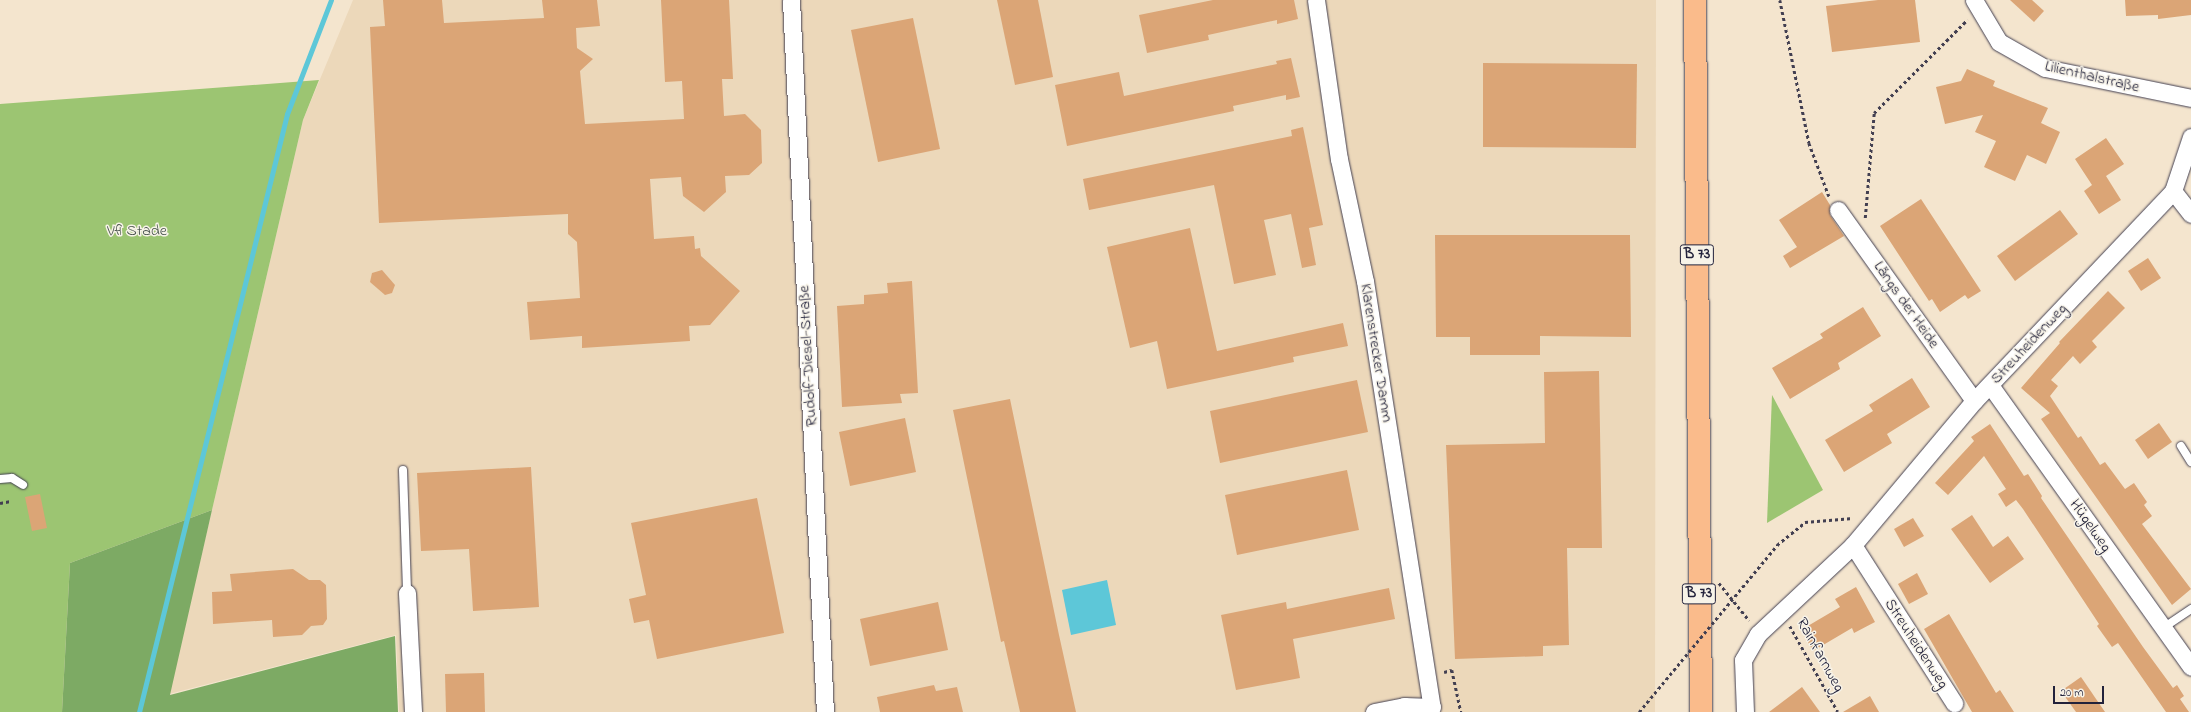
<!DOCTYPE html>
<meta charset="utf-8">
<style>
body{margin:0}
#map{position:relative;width:2191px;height:712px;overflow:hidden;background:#f4e5ce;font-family:"Indie Flower",sans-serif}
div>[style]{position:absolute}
.built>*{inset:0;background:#ecd8ba}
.green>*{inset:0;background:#9cc572}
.forest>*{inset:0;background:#7daa64}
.water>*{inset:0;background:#5dc7d8}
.stream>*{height:5px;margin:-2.5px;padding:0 2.5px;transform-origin:2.5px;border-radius:2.5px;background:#5dc7d8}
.building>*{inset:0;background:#dba576}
.path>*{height:2.5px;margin-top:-1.25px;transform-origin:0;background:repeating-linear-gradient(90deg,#423f51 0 3px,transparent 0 6px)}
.roads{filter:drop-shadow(0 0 1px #423f51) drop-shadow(0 0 1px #423f51)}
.service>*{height:8px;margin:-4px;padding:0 4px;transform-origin:4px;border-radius:4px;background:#fff}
.minor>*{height:17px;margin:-8.5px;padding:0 8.5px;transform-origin:8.5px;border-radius:8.5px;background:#fff}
.primary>*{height:22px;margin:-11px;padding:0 11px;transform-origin:11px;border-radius:11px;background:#fabb8b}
.path-bridge>*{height:2.5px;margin-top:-1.25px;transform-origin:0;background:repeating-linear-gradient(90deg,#423f51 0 3px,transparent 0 6px)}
span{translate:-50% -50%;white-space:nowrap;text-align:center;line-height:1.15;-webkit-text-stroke:3px #f7f3e8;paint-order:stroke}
.shield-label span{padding:1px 3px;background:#f7f3e8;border:1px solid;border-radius:3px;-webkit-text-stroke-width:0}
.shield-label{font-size:15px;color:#22223b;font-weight:700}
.street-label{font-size:16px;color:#22223b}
.park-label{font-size:16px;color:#47534c}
.scale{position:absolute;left:2053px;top:686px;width:51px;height:18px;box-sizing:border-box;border:2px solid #22223b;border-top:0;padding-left:5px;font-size:12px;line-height:14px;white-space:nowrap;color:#22223b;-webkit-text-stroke:3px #f7f3e8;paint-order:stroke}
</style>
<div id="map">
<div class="built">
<i style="clip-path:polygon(353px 0,1656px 0,1655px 712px,399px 712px,396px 635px,169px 694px,303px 120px)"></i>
</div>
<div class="green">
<i style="clip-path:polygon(319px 80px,303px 120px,212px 510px,70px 563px,62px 712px,0 712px,0 104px)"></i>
<i style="clip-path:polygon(1772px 395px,1823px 490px,1767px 523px)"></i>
</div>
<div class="forest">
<i style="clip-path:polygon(212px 510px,170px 695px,395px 636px,398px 712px,62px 712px,70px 563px)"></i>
</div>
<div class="water">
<i style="clip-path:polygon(1107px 580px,1116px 625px,1071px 635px,1062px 590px)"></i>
</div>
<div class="stream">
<i style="left:139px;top:712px;width:616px;rotate:-76.1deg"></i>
<i style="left:287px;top:114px;width:122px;rotate:-68.9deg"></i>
</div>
<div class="building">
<i style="clip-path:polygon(383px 0,442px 0,444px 23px,544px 18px,542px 0,597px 0,600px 26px,576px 28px,577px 48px,593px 59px,580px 71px,585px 124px,684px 119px,682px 81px,665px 82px,661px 0,729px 0,733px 79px,722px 79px,724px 116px,745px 114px,761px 130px,762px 163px,749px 175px,725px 176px,726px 192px,704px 212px,683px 196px,681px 177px,650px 179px,654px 239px,694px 236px,695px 249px,700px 248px,701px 256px,740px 291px,710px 325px,689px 326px,690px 341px,582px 348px,582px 336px,530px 340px,527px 302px,580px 298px,577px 242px,568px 234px,568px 214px,379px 223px,370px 27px,385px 26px)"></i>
<i style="clip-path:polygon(997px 0,1038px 0,1053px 77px,1015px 85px)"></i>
<i style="clip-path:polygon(1213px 0,1294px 0,1298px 19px,1277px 24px,1277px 20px,1208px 35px,1209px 40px,1147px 53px,1139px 15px)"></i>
<i style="clip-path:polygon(1878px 0,1915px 0,1920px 42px,1832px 52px,1826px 6px)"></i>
<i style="clip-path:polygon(2010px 0,2032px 0,2044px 11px,2034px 22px)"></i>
<i style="clip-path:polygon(2125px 0,2191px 0,2191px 15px,2158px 19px,2158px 15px,2126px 16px)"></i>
<i style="clip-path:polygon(913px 18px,940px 149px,878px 162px,851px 30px)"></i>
<i style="clip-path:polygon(1291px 58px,1300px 97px,1286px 100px,1286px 95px,1233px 106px,1234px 111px,1067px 146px,1055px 85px,1119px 72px,1124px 96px,1277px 64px,1276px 61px)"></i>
<i style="clip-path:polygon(1483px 63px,1637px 64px,1636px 148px,1483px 147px)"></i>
<i style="clip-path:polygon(1967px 69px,1995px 81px,1993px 86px,2048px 108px,2041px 123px,2060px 132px,2046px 164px,2027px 155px,2015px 181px,1984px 167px,1996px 141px,1975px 132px,1983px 115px,1945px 124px,1936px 87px,1961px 81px)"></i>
<i style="clip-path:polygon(1303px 127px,1323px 225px,1309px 228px,1316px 265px,1302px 268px,1291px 214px,1264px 220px,1276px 275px,1234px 284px,1214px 185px,1089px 210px,1083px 179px,1292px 136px,1291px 130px)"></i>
<i style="clip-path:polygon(2106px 138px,2124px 164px,2106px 176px,2121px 200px,2099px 214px,2084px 191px,2092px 185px,2075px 159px)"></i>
<i style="clip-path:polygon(1822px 192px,1830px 205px,1830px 215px,1844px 236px,1790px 268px,1783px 256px,1797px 247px,1779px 220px)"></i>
<i style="clip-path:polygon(1921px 199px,1981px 291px,1968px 299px,1965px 295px,1940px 312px,1932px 299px,1929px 301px,1880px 226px)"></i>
<i style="clip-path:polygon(2060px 210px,2078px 234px,2015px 281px,1997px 256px)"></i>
<i style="clip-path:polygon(1190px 228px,1217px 351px,1343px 323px,1348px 346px,1293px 357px,1294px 362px,1167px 389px,1157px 341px,1130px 348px,1107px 247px)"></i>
<i style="clip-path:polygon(1435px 235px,1630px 235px,1631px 337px,1540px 336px,1540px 355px,1470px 355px,1470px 337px,1436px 337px)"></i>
<i style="clip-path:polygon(2148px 258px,2161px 278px,2141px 291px,2128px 271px)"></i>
<i style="clip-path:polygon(382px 270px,395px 285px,392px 293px,385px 295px,370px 282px,372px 273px)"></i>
<i style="clip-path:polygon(912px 281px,918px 393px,900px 394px,902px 403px,842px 407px,837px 306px,864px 304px,864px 295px,888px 293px,887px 283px)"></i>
<i style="clip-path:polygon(2108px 291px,2125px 308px,2092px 341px,2097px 347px,2080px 364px,2073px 356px,2051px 380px,2058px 386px,2050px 396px,2078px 438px,2081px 436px,2100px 465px,2105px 462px,2125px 489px,2134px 483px,2147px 502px,2144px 505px,2152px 516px,2142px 524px,2191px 589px,2172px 605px,2041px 419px,2050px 413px,2021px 388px,2060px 343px,2059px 342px)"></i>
<i style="clip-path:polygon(1863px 307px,1881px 336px,1838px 363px,1840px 369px,1790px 399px,1772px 368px,1823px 338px,1820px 334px)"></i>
<i style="clip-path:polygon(1599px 371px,1602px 548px,1567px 548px,1569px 645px,1543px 646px,1543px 656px,1455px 659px,1446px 445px,1545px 443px,1544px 372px)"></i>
<i style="clip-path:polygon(1912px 378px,1930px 407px,1887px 434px,1892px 443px,1844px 472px,1825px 440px,1873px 411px,1869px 405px)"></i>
<i style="clip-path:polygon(1357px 380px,1368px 432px,1220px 463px,1210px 411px)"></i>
<i style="clip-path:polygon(1010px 399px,1059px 635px,1076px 712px,1020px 712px,1004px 641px,1001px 642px,953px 410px)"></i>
<i style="clip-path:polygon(905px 418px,916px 472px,850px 486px,839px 432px)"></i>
<i style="clip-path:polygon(2159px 423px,2172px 442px,2148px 459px,2135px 440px)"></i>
<i style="clip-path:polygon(1990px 424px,2024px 476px,2028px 474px,2042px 496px,2041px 498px,2143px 647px,2173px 688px,2177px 685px,2184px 696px,2180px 699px,2189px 712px,2166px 712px,2118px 643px,2112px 647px,2097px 626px,2099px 624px,2023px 509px,2016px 500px,2006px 507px,1998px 494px,2006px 489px,1984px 456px,1948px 495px,1935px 483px,1974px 441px,1971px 437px)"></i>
<i style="clip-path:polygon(531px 467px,539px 607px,473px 611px,469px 549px,421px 551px,417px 473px)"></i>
<i style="clip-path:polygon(1347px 470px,1359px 530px,1237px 555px,1225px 495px)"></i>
<i style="clip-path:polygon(40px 494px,47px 528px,32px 531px,25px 497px)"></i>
<i style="clip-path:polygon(757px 498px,784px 633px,657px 659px,649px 620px,634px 623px,629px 599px,646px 595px,631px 523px)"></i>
<i style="clip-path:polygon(1972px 515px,1993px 547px,2008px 536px,2024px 559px,1990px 583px,1951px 529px)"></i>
<i style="clip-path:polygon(1913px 518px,1924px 536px,1904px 547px,1894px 529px)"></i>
<i style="clip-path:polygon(293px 569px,309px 580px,320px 580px,326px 585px,327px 619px,323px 625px,311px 626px,302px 635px,273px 637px,272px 620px,213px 624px,212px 592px,232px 591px,230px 574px)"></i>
<i style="clip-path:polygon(1917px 573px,1928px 594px,1909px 604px,1898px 584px)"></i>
<i style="clip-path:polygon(1856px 587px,1875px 622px,1854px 633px,1852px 628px,1813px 651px,1801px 630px,1840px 607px,1835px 599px)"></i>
<i style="clip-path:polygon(1389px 588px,1395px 619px,1293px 639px,1300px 678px,1236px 690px,1221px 615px,1286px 602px,1287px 609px)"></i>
<i style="clip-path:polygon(938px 602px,948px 650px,870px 666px,860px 619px)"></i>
<i style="clip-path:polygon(1949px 614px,1996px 693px,2000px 690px,2014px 712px,1972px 712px,1924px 629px)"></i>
<i style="clip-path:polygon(484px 673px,485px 712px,446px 712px,445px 674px)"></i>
<i style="clip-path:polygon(2081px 677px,2105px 712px,2076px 712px,2061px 691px)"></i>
<i style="clip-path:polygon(934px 685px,936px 691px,957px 687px,963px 712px,880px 712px,877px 697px)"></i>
<i style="clip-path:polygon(1802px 687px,1820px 712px,1769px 712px)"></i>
<i style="clip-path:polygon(1870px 696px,1879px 712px,1843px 712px)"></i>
</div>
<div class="path">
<i style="left:1780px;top:0;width:146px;rotate:78.5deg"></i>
<i style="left:1809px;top:143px;width:57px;rotate:69.3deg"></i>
<i style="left:1865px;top:218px;width:105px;rotate:-85.1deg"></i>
<i style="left:1874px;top:113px;width:132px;rotate:-45deg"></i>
<i style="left:0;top:503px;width:11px;rotate:-10deg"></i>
<i style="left:1777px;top:545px;width:36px;rotate:-39deg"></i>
<i style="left:1805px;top:522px;width:48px;rotate:-4.8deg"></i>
<i style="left:1719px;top:583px;width:48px;rotate:51deg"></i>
<i style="left:1790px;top:626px;width:98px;rotate:60.8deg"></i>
<i style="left:1444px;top:672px;width:8px;rotate:-14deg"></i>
<i style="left:1452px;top:670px;width:43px;rotate:77.9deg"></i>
</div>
<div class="roads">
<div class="service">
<i style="left:2181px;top:446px;width:19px;rotate:58deg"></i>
<i style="left:403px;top:470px;width:123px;rotate:88.1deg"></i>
<i style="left:0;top:479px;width:12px;rotate:-5deg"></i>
<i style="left:12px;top:478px;width:13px;rotate:32deg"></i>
<i style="left:2163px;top:628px;width:34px;rotate:-34deg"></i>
</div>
<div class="minor">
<i style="left:791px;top:0;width:713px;rotate:87.27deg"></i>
<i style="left:1316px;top:0;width:161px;rotate:81.8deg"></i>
<i style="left:1339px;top:159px;width:125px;rotate:78deg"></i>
<i style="left:1365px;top:281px;width:431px;rotate:81.1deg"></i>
<i style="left:1974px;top:0;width:49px;rotate:59.2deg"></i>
<i style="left:1999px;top:42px;width:53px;rotate:29.5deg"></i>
<i style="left:2045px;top:68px;width:149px;rotate:11.6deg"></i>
<i style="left:2173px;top:191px;width:29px;rotate:52deg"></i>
<i style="left:1838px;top:210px;width:234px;rotate:54.5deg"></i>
<i style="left:1990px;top:385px;width:346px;rotate:54.5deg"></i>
<i style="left:1853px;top:545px;width:188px;rotate:57.4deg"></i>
<i style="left:407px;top:593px;width:119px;rotate:87.1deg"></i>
<i style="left:1374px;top:712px;width:31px;rotate:-11deg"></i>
<i style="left:1404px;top:706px;width:28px;rotate:2deg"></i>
<i style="left:1745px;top:712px;width:52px;rotate:-92.2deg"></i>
<i style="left:1743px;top:660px;width:30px;rotate:-60deg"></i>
<i style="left:1758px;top:634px;width:130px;rotate:-43.1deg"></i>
<i style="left:1853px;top:545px;width:188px;rotate:-50deg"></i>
<i style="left:1974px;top:401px;width:289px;rotate:-46.5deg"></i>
<i style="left:2173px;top:191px;width:57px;rotate:-71.6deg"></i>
</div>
<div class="primary">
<i style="left:1695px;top:0;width:712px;rotate:89.52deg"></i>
</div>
</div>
<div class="path-bridge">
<i style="left:1639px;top:712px;width:217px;rotate:-50.4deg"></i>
</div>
<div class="shield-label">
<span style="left:1697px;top:255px">B 73</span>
<span style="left:1699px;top:594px">B 73</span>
</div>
<div class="street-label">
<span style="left:2092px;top:77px;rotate:13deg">Lilienthalstraße</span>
<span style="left:1906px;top:305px;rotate:55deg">Längs der Heide</span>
<span style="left:2029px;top:344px;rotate:-47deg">Streuheidenweg</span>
<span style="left:1376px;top:353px;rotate:81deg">Klarenstrecker Damm</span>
<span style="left:808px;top:356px;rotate:-93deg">Rudolf-Diesel-Straße</span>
<span style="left:2090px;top:526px;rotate:55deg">Hügelweg</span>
<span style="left:1916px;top:644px;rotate:57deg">Streuheidenweg</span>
<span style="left:1820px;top:655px;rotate:61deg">Rainfarnweg</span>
</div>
<div class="park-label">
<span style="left:137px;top:231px">Vfl Stade</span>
</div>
<div class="scale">20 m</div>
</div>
